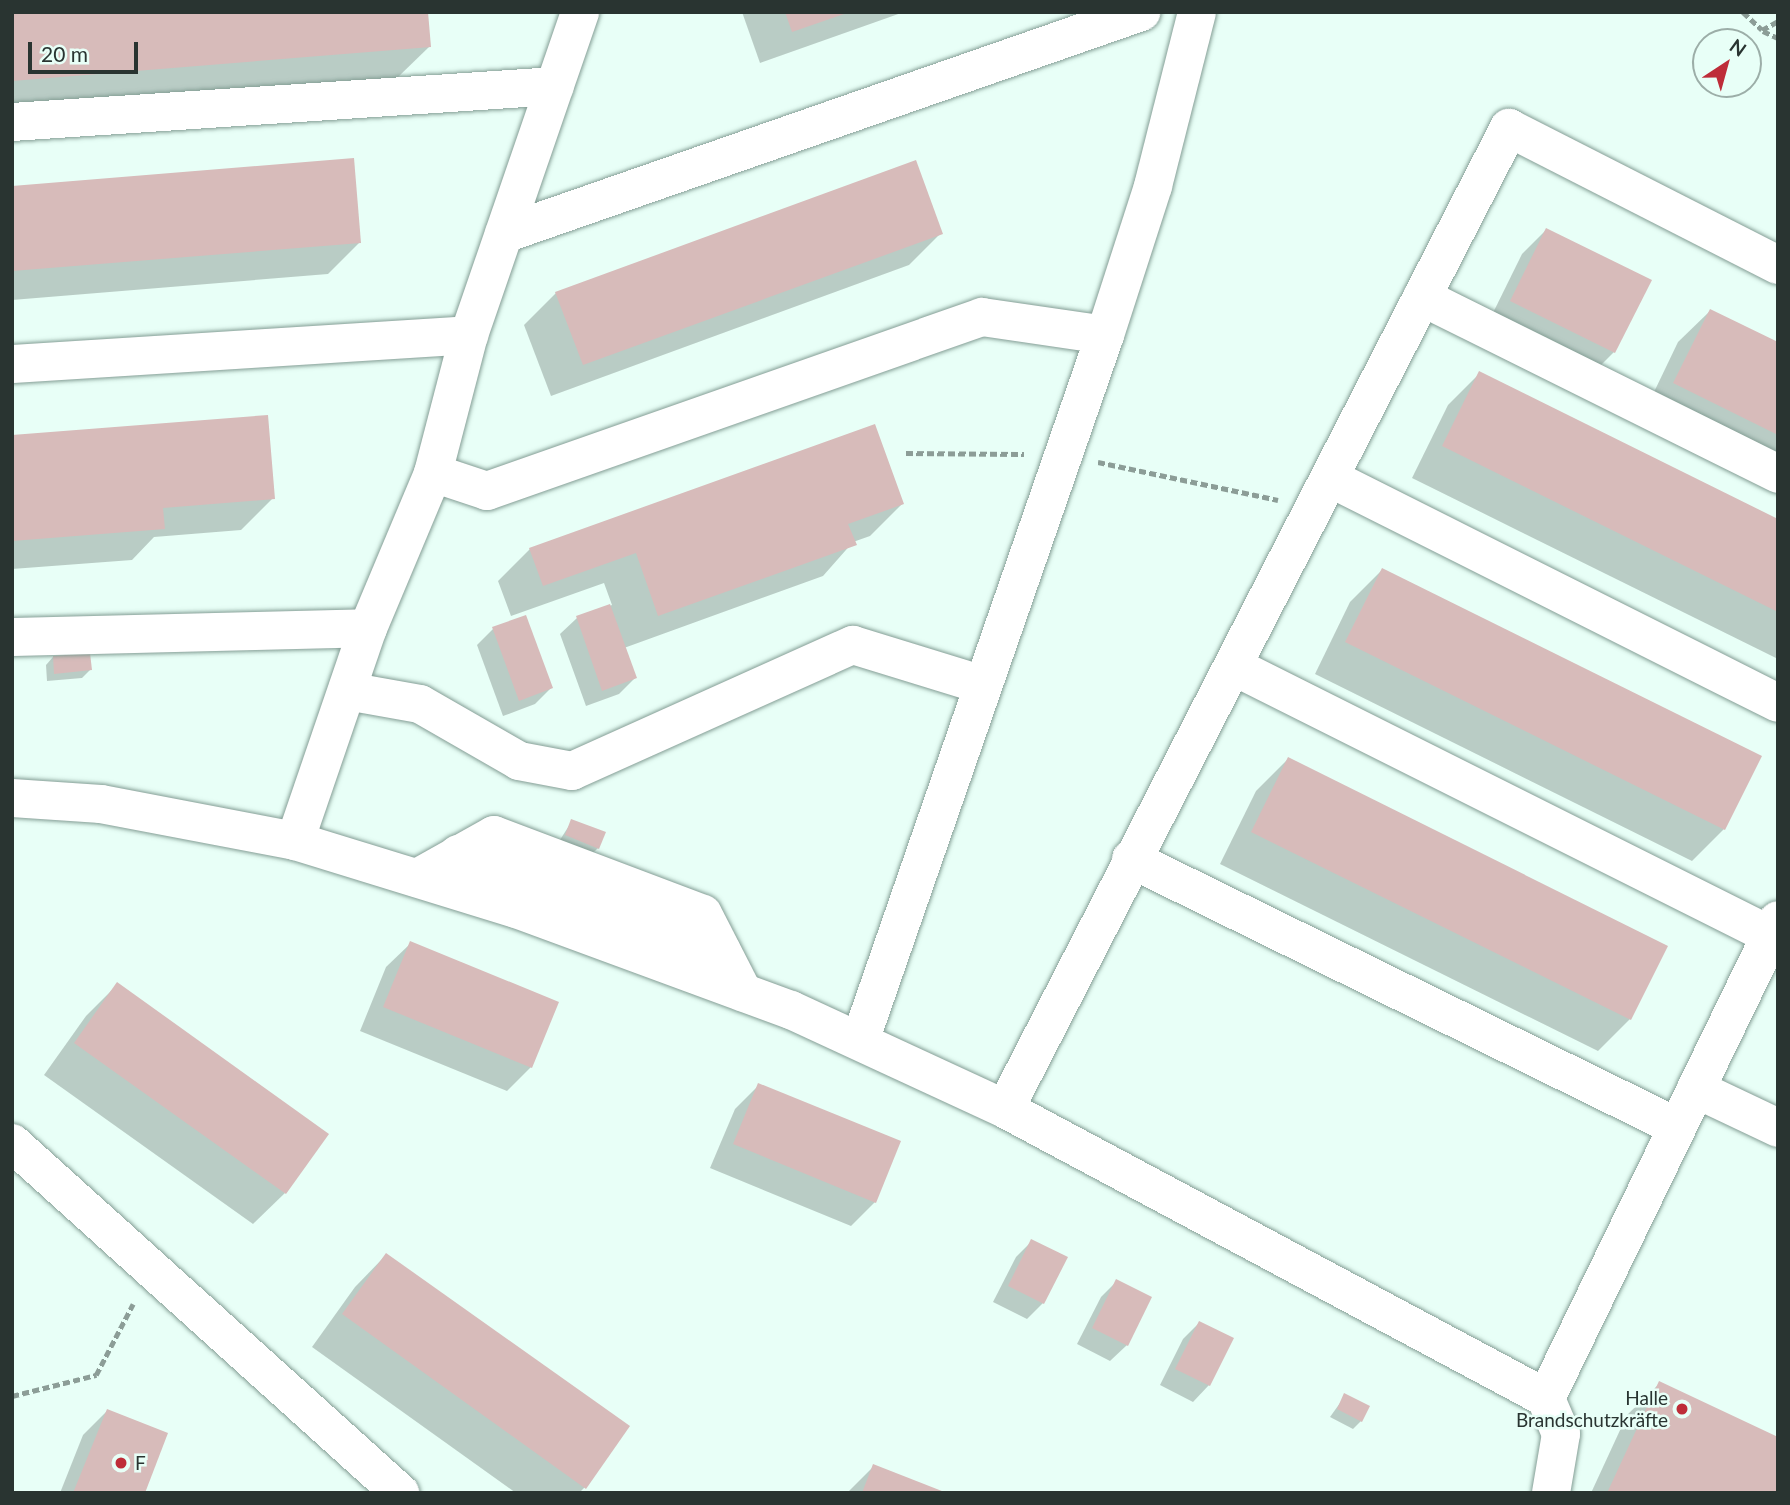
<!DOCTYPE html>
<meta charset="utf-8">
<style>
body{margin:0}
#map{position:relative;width:1790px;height:1505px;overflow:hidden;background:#e8fff7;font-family:Lato,sans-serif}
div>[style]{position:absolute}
.shadow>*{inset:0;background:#0003}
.building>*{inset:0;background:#d7bbba}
.path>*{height:4.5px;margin-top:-2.25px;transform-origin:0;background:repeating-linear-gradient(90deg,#8c9d97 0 7px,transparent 0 10.5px)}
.roads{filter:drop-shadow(0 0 2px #849e95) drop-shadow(0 0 2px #849e95)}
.minor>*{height:38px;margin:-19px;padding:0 19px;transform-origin:19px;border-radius:19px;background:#fff}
.dots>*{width:19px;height:19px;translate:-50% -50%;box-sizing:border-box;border:4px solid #e8fff7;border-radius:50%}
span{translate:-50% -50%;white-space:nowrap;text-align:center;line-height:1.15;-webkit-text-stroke:5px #e8fff7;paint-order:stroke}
.poi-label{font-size:19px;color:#293431}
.right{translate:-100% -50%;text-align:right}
.left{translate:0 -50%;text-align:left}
.frame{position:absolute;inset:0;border:14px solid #293431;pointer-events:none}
.north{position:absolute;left:1692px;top:28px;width:70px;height:70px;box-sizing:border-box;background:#e8fff7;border:2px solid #9caea8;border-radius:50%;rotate:36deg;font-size:19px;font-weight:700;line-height:28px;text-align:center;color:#293431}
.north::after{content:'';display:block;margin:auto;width:24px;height:32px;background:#be2d39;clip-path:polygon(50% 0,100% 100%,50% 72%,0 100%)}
.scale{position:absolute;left:28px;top:42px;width:110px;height:32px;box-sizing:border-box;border:4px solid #293431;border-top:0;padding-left:9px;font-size:21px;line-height:24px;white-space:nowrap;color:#293431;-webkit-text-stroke:5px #e8fff7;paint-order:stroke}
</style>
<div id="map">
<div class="shadow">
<i style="clip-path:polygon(12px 12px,429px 47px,397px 78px,12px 109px)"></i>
<i style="clip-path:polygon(742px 12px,904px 12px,760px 63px)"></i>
<i style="clip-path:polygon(12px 188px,360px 242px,328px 274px,12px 300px)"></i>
<i style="clip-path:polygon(1546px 230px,1614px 352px,1590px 376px,1487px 325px,1522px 254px)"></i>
<i style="clip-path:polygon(941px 233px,909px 265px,551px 396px,524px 325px,556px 293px)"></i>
<i style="clip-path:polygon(1710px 311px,1778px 344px,1778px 482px,1643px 415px,1678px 342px)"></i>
<i style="clip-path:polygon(1480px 373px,1778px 521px,1778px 659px,1412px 478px,1448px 405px)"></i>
<i style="clip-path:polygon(12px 437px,273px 498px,241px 530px,154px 537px,132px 560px,12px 569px)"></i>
<i style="clip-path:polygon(902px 504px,870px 536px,853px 542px,823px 576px,624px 648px,635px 678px,619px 694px,586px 706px,560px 634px,577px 618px,612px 605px,604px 583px,511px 616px,498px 581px,530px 549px)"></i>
<i style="clip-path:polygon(1382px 570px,1724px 829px,1692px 861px,1315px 674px,1350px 602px)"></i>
<i style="clip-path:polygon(493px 629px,551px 688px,535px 704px,503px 716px,477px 645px)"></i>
<i style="clip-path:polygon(53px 657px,90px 670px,82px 678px,47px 681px,46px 665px)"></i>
<i style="clip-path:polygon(1288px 759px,1666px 946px,1630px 1019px,1598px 1051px,1220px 864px,1256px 791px)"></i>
<i style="clip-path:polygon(572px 821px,598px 848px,590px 856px,558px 843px)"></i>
<i style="clip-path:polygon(411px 943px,531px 1067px,507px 1091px,360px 1031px,386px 967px)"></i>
<i style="clip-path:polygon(117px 985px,285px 1193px,253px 1224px,44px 1075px,86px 1016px)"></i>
<i style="clip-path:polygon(759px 1085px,875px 1202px,851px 1226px,710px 1168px,735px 1109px)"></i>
<i style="clip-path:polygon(1032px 1241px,1043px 1303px,1027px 1319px,993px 1302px,1016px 1257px)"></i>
<i style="clip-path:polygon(386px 1255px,585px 1487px,579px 1493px,516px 1493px,312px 1347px,355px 1287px)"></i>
<i style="clip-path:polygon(1117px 1281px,1127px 1345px,1110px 1361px,1077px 1344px,1101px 1297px)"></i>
<i style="clip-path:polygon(1199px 1323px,1232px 1339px,1209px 1385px,1193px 1402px,1160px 1385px,1183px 1339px)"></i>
<i style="clip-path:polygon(1659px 1384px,1778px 1493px,1591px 1493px,1627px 1415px)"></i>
<i style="clip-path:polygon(1345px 1396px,1361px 1421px,1353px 1429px,1330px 1417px)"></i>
<i style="clip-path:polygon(107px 1411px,143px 1493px,60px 1493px,83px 1435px)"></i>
<i style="clip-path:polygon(874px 1466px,943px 1493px,847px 1493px)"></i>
</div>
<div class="building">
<i style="clip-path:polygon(12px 12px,428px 12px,431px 47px,12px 81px)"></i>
<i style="clip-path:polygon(785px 12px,847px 12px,847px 13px,792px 32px)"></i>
<i style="clip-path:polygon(354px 158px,361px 243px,12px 271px,12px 186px)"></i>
<i style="clip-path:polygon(916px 160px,943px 234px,583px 365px,555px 292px)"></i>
<i style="clip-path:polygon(1546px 228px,1652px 280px,1615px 353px,1510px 301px)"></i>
<i style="clip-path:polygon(1710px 309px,1778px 342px,1778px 435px,1673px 383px)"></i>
<i style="clip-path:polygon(1479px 371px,1778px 519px,1778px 612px,1442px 446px)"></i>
<i style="clip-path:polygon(268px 415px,275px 499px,163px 508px,165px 529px,12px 541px,12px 435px)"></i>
<i style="clip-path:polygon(875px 424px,904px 504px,848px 524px,857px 545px,658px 616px,636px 553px,543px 586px,529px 548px)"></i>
<i style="clip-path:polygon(1382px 568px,1762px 756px,1725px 830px,1345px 642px)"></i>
<i style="clip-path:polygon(610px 604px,637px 678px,602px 691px,576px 616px)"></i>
<i style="clip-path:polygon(526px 615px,553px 688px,519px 701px,492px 627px)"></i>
<i style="clip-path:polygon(90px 653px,92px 670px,54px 674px,53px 656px)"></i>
<i style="clip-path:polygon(1288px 757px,1668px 946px,1631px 1020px,1251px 832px)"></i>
<i style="clip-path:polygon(571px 819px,606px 832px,599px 849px,565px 835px)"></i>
<i style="clip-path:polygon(410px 941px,559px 1002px,532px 1068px,383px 1007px)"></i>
<i style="clip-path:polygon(117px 982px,329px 1134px,286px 1194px,74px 1043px)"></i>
<i style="clip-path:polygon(758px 1083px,901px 1141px,876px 1203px,733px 1144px)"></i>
<i style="clip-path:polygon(1031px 1239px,1068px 1257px,1044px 1304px,1008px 1286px)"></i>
<i style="clip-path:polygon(386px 1253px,630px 1426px,586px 1489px,342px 1314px)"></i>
<i style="clip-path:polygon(1116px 1279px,1152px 1297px,1128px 1346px,1092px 1328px)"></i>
<i style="clip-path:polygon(1199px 1321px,1234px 1338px,1210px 1386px,1175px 1369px)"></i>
<i style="clip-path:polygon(1659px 1381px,1778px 1437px,1778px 1493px,1607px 1493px)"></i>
<i style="clip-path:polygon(1344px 1393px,1370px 1406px,1362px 1422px,1337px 1409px)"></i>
<i style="clip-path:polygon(107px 1409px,168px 1433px,145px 1493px,73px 1493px)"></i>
<i style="clip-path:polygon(873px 1464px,947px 1493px,862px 1493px)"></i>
</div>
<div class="path">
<i style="left:1743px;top:12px;width:26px;rotate:43deg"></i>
<i style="left:1762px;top:30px;width:18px;rotate:-29deg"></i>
<i style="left:1763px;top:31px;width:17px;rotate:25deg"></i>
<i style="left:906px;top:453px;width:118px;rotate:0.5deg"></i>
<i style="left:1098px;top:462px;width:184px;rotate:11.9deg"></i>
<i style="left:12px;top:1396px;width:87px;rotate:-14deg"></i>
<i style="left:96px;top:1375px;width:80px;rotate:-62.5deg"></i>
</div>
<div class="roads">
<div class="minor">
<i style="left:12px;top:122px;width:544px;rotate:-3.79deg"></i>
<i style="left:504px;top:234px;width:675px;rotate:-19.21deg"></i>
<i style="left:1422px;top:297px;width:398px;rotate:26.4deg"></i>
<i style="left:12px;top:364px;width:458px;rotate:-3.6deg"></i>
<i style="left:433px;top:473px;width:57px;rotate:18.4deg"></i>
<i style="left:487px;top:491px;width:525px;rotate:-19.37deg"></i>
<i style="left:982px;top:317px;width:124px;rotate:8.3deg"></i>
<i style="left:1330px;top:478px;width:501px;rotate:26.67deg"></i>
<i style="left:12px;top:637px;width:356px;rotate:-1.4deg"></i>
<i style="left:1233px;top:666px;width:601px;rotate:26.61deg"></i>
<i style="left:347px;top:691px;width:74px;rotate:10.1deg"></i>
<i style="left:420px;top:704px;width:114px;rotate:29.9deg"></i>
<i style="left:519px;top:761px;width:54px;rotate:10.7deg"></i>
<i style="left:572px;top:771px;width:308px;rotate:-24.2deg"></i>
<i style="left:853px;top:645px;width:136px;rotate:17.1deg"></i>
<i style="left:12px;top:798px;width:89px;rotate:3.9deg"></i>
<i style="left:101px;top:804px;width:197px;rotate:10.8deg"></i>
<i style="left:295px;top:841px;width:231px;rotate:17.1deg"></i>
<i style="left:516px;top:909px;width:293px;rotate:20.2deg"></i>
<i style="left:791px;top:1010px;width:236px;rotate:24.8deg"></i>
<i style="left:1005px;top:1109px;width:613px;rotate:28.11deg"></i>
<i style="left:295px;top:841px;width:225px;rotate:-71.1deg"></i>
<i style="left:368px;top:628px;width:168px;rotate:-67.2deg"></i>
<i style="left:433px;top:473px;width:143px;rotate:-75.4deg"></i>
<i style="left:469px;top:335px;width:342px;rotate:-71deg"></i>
<i style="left:458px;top:854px;width:281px;rotate:20.2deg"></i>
<i style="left:1131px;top:859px;width:608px;rotate:26.14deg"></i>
<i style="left:417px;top:878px;width:88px;rotate:-29.2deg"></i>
<i style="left:494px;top:835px;width:223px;rotate:20.7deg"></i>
<i style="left:703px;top:914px;width:88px;rotate:62.9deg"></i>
<i style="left:860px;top:1041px;width:747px;rotate:-70.86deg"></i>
<i style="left:1105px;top:335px;width:157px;rotate:-72.1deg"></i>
<i style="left:1153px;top:186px;width:179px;rotate:-75.8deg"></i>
<i style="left:1696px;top:1089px;width:91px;rotate:25.4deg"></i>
<i style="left:1005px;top:1109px;width:1103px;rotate:-62.81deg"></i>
<i style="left:1509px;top:128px;width:302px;rotate:27deg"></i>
<i style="left:12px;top:1143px;width:523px;rotate:42.05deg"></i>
<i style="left:1551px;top:1493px;width:60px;rotate:-80.4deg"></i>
<i style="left:1561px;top:1434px;width:39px;rotate:-113deg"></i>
<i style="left:1546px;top:1398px;width:531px;rotate:-64.11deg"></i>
</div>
</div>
<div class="dots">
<i style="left:1682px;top:1409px;background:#be2d39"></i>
<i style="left:121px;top:1463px;background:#be2d39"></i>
</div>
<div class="poi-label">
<span class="right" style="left:1668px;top:1409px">Halle<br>Brandschutzkräfte</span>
<span class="left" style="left:135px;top:1463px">F</span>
</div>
<div class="frame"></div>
<div class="north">N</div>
<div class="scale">20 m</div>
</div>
